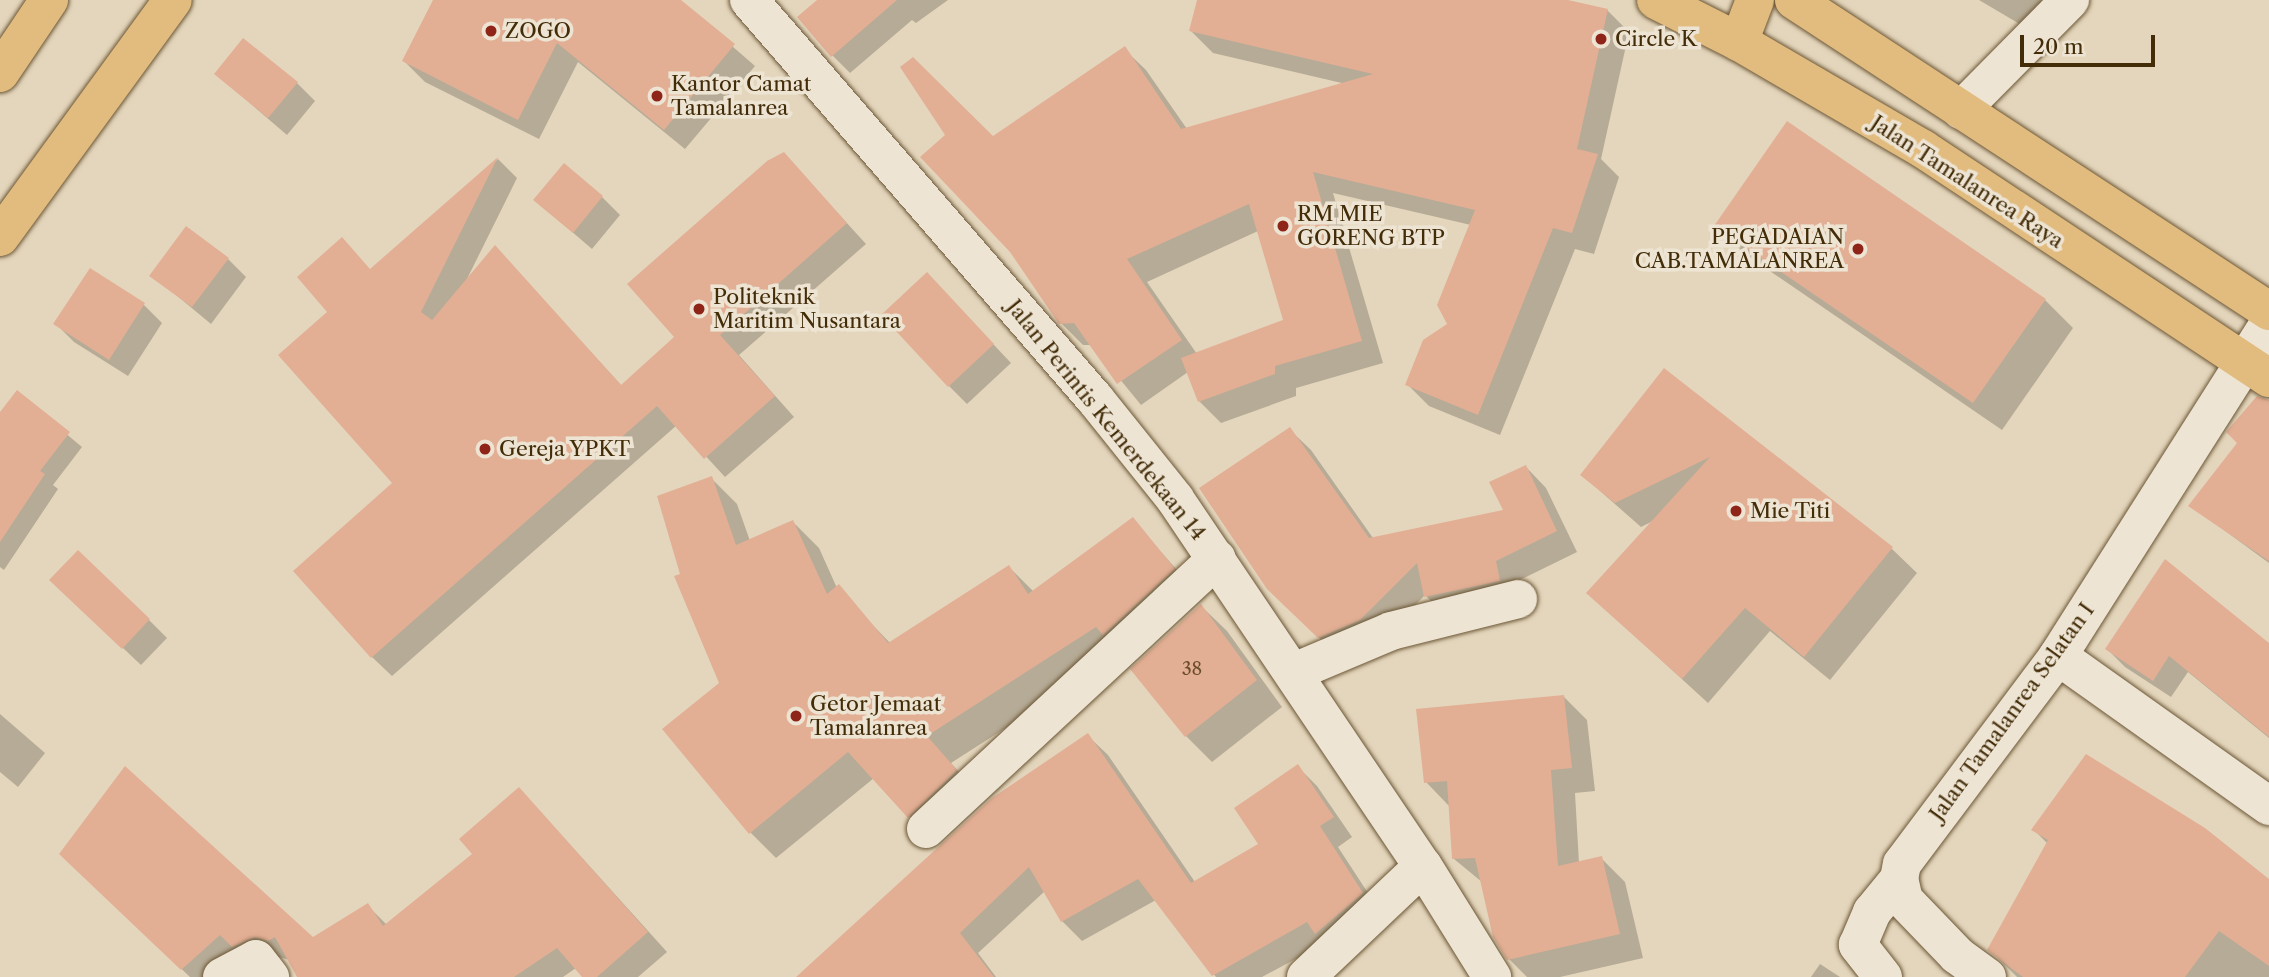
<!DOCTYPE html>
<style>
body{margin:0}
#map{position:relative;width:2269px;height:977px;overflow:hidden;background:#e4d6bc;font-family:"Libre Caslon Text",serif}
div>[style]{position:absolute}
.shadow>*{inset:0;background:#0003}
.building>*{inset:0;background:#e2af95}
.roads{filter:drop-shadow(0 0 2px #6b5635) drop-shadow(0 0 2px #6b5635)}
.street>*{height:38px;margin:-19px;padding:0 19px;transform-origin:19px;border-radius:19px;background:#ede4d3}
.primary>*{height:38px;margin:-19px;padding:0 19px;transform-origin:19px;border-radius:19px;background:#e2bb7e}
.highway>*{height:38px;margin:-19px;padding:0 19px;transform-origin:19px;border-radius:19px;background:#e2bb7e}
.dots>*{width:19px;height:19px;translate:-50% -50%;box-sizing:border-box;border:4px solid #ede4d3;border-radius:50%}
span{translate:-50% -50%;white-space:nowrap;text-align:center;line-height:1.15;-webkit-text-stroke:7px #ede4d3;paint-order:stroke}
.number-label{font-size:18px;color:#6b4d2b}
.number-label span{-webkit-text-stroke-width:0}
.poi-label{font-size:21px;color:#432c08}
.left{translate:0 -50%;text-align:left}
.right{translate:-100% -50%;text-align:right}
.street-label{font-size:21px;color:#432c08}
.scale{position:absolute;left:2020px;top:35px;width:135px;height:32px;box-sizing:border-box;border:4px solid #432c08;border-top:0;padding-left:9px;font-size:21px;line-height:24px;white-space:nowrap;color:#432c08;-webkit-text-stroke:5px #ede4d3;paint-order:stroke}
</style>
<div id="map">
<div class="shadow">
<i style="clip-path:polygon(435px 0,679px 0,755px 66px,685px 149px,578px 62px,539px 139px,425px 82px,404px 61px)"></i>
<i style="clip-path:polygon(819px 0,948px 0,916px 23px,912px 20px,850px 73px,832px 55px)"></i>
<i style="clip-path:polygon(evenodd,1198px 0,1560px 0,1607px 10px,1629px 32px,1601px 159px,1619px 177px,1594px 254px,1575px 249px,1500px 435px,1429px 406px,1407px 384px,1449px 325px,1471px 225px,1333px 193px,1383px 363px,1296px 388px,1296px 396px,1221px 423px,1199px 401px,1188px 372px,1141px 405px,1092px 345px,1083px 345px,1061px 323px,993px 138px,1124px 49px,1146px 70px,1187px 129px,1346px 84px,1213px 53px,1191px 31px,1198px 0,1258px 231px,1285px 322px,1197px 354px,1147px 282px,1258px 231px)"></i>
<i style="clip-path:polygon(1979px 0,2055px 0,2035px 33px)"></i>
<i style="clip-path:polygon(216px 74px,297px 83px,315px 101px,287px 135px)"></i>
<i style="clip-path:polygon(784px 154px,866px 244px,739px 355px,794px 417px,725px 477px,677px 425px,392px 676px,372px 657px,395px 483px,330px 312px,498px 159px,517px 178px,467px 279px,495px 247px,622px 386px,676px 337px)"></i>
<i style="clip-path:polygon(602px 197px,620px 215px,592px 249px,535px 200px)"></i>
<i style="clip-path:polygon(1716px 225px,2045px 300px,2073px 328px,2002px 430px,1745px 254px)"></i>
<i style="clip-path:polygon(228px 259px,246px 277px,211px 324px,152px 275px)"></i>
<i style="clip-path:polygon(91px 270px,144px 305px,162px 323px,128px 376px,74px 342px,56px 324px)"></i>
<i style="clip-path:polygon(945px 293px,1011px 363px,967px 404px,949px 386px)"></i>
<i style="clip-path:polygon(1665px 371px,1892px 549px,1917px 573px,1830px 680px,1770px 631px,1708px 703px,1588px 593px,1655px 520px,1641px 527px,1582px 475px)"></i>
<i style="clip-path:polygon(17px 393px,82px 447px,53px 485px,58px 489px,4px 570px,0 567px,0 415px)"></i>
<i style="clip-path:polygon(2269px 408px,2269px 563px,2191px 506px)"></i>
<i style="clip-path:polygon(1290px 430px,1311px 450px,1373px 538px,1505px 511px,1526px 467px,1546px 488px,1577px 552px,1446px 616px,1425px 595px,1380px 641px,1340px 658px,1268px 588px)"></i>
<i style="clip-path:polygon(711px 478px,737px 504px,750px 541px,793px 522px,819px 548px,837px 588px,891px 644px,1009px 567px,1034px 592px,1133px 520px,1199px 595px,1122px 653px,951px 763px,982px 797px,934px 843px,874px 778px,776px 858px,750px 832px,721px 683px,682px 575px)"></i>
<i style="clip-path:polygon(70px 598px,149px 620px,167px 638px,141px 665px)"></i>
<i style="clip-path:polygon(1201px 606px,1227px 631px,1282px 707px,1212px 762px,1186px 736px)"></i>
<i style="clip-path:polygon(2269px 645px,2269px 738px,2188px 672px,2171px 697px,2125px 667px,2107px 649px)"></i>
<i style="clip-path:polygon(1563px 696px,1587px 720px,1595px 791px,1575px 793px,1579px 863px,1601px 858px,1625px 882px,1643px 958px,1560px 977px,1527px 977px,1509px 959px,1482px 882px,1454px 859px,1450px 807px,1426px 782px)"></i>
<i style="clip-path:polygon(0 714px,45px 753px,18px 787px,0 772px)"></i>
<i style="clip-path:polygon(1088px 736px,1108px 755px,1195px 882px,1261px 844px,1298px 767px,1317px 786px,1352px 837px,1338px 847px,1381px 913px,1262px 977px,1216px 977px,1156px 900px,1082px 941px,1062px 921px,1045px 891px,978px 953px,996px 977px,799px 977px,993px 799px)"></i>
<i style="clip-path:polygon(538px 809px,667px 952px,638px 977px,585px 977px,576px 968px,563px 977px,299px 977px,290px 960px,275px 956px,214px 977px,190px 977px,81px 873px,313px 939px,367px 905px,387px 925px)"></i>
<i style="clip-path:polygon(2034px 830px,2269px 881px,2269px 977px,2017px 977px,1989px 949px,2048px 844px)"></i>
<i style="clip-path:polygon(1820px 964px,1840px 977px,1811px 977px)"></i>
</div>
<div class="building">
<i style="clip-path:polygon(433px 0,681px 0,735px 44px,664px 130px,557px 43px,518px 120px,402px 61px)"></i>
<i style="clip-path:polygon(817px 0,897px 0,831px 57px,797px 17px)"></i>
<i style="clip-path:polygon(1197px 0,1568px 0,1608px 9px,1577px 149px,1598px 154px,1572px 233px,1553px 228px,1478px 415px,1405px 385px,1423px 340px,1447px 324px,1437px 305px,1475px 210px,1313px 172px,1362px 341px,1275px 366px,1275px 374px,1198px 402px,1181px 358px,1283px 320px,1249px 204px,1127px 259px,1182px 340px,1117px 384px,1074px 323px,1059px 324px,1010px 252px,920px 157px,945px 135px,900px 67px,913px 57px,993px 136px,1125px 46px,1181px 129px,1373px 74px,1189px 31px)"></i>
<i style="clip-path:polygon(243px 38px,298px 82px,268px 118px,214px 74px)"></i>
<i style="clip-path:polygon(1787px 121px,2046px 299px,1973px 403px,1714px 226px)"></i>
<i style="clip-path:polygon(784px 152px,847px 223px,720px 335px,775px 396px,704px 459px,657px 406px,371px 658px,293px 571px,392px 483px,278px 355px,327px 312px,297px 277px,342px 237px,370px 269px,498px 157px,421px 312px,432px 320px,495px 245px,621px 385px,674px 337px,627px 284px,767px 161px)"></i>
<i style="clip-path:polygon(564px 163px,603px 196px,573px 233px,533px 200px)"></i>
<i style="clip-path:polygon(186px 226px,229px 258px,192px 307px,149px 276px)"></i>
<i style="clip-path:polygon(90px 268px,145px 303px,109px 360px,53px 324px)"></i>
<i style="clip-path:polygon(927px 272px,994px 344px,948px 387px,881px 315px)"></i>
<i style="clip-path:polygon(1664px 368px,1893px 547px,1804px 657px,1745px 608px,1682px 679px,1586px 593px,1710px 457px,1615px 503px,1580px 475px)"></i>
<i style="clip-path:polygon(17px 390px,70px 432px,40px 471px,45px 474px,0 542px,0 412px)"></i>
<i style="clip-path:polygon(2257px 396px,2269px 400px,2269px 561px,2188px 506px,2237px 443px,2226px 432px)"></i>
<i style="clip-path:polygon(1290px 427px,1369px 538px,1503px 510px,1489px 482px,1526px 465px,1557px 531px,1496px 561px,1500px 581px,1424px 597px,1417px 563px,1360px 620px,1318px 638px,1267px 589px,1199px 488px)"></i>
<i style="clip-path:polygon(712px 476px,736px 545px,793px 520px,827px 594px,839px 584px,888px 643px,1009px 565px,1028px 594px,1133px 517px,1175px 569px,1103px 635px,1096px 627px,927px 736px,957px 770px,908px 818px,848px 752px,749px 834px,662px 729px,719px 683px,674px 576px,680px 574px,657px 496px)"></i>
<i style="clip-path:polygon(78px 550px,150px 619px,122px 649px,49px 580px)"></i>
<i style="clip-path:polygon(2165px 559px,2269px 643px,2269px 737px,2169px 656px,2153px 681px,2105px 649px)"></i>
<i style="clip-path:polygon(1201px 604px,1257px 680px,1185px 737px,1130px 669px)"></i>
<i style="clip-path:polygon(1564px 695px,1572px 768px,1551px 770px,1558px 866px,1602px 856px,1620px 934px,1507px 960px,1493px 937px,1475px 858px,1452px 859px,1447px 781px,1424px 783px,1416px 709px)"></i>
<i style="clip-path:polygon(1088px 733px,1191px 883px,1258px 844px,1234px 808px,1298px 764px,1334px 817px,1320px 826px,1363px 893px,1315px 934px,1307px 922px,1212px 976px,1138px 879px,1061px 922px,1029px 867px,960px 933px,994px 977px,796px 977px,992px 798px)"></i>
<i style="clip-path:polygon(2086px 754px,2205px 828px,2269px 879px,2269px 966px,2219px 931px,2185px 977px,2023px 977px,1987px 950px,2048px 840px,2031px 830px)"></i>
<i style="clip-path:polygon(125px 766px,313px 937px,368px 903px,383px 926px,472px 854px,459px 839px,519px 787px,648px 932px,597px 977px,582px 977px,557px 948px,514px 977px,297px 977px,275px 937px,268px 941px,255px 937px,232px 947px,220px 935px,181px 970px,59px 854px)"></i>
</div>
<div class="roads">
<div class="street">
<i style="left:749px;top:0;width:528px;rotate:49.07deg"></i>
<i style="left:1095px;top:399px;width:128px;rotate:51.3deg"></i>
<i style="left:1175px;top:499px;width:443px;rotate:56deg"></i>
<i style="left:1423px;top:866px;width:131px;rotate:58.1deg"></i>
<i style="left:1961px;top:110px;width:155px;rotate:-45.3deg"></i>
<i style="left:2058px;top:656px;width:259px;rotate:35.4deg"></i>
<i style="left:1294px;top:672px;width:105px;rotate:-22.9deg"></i>
<i style="left:1391px;top:631px;width:131px;rotate:-14.1deg"></i>
<i style="left:926px;top:829px;width:397px;rotate:-42.9deg"></i>
<i style="left:222px;top:977px;width:38px;rotate:-28deg"></i>
<i style="left:256px;top:959px;width:23px;rotate:52deg"></i>
<i style="left:1306px;top:977px;width:161px;rotate:-43.5deg"></i>
<i style="left:1883px;top:977px;width:41px;rotate:-128deg"></i>
<i style="left:1858px;top:945px;width:36px;rotate:-67deg"></i>
<i style="left:1872px;top:912px;width:43px;rotate:-50.7deg"></i>
<i style="left:1987px;top:977px;width:37px;rotate:-144deg"></i>
<i style="left:1957px;top:955px;width:76px;rotate:-133.9deg"></i>
<i style="left:1904px;top:900px;width:22px;rotate:-103deg"></i>
<i style="left:1899px;top:879px;width:15px;rotate:-79deg"></i>
<i style="left:1902px;top:864px;width:260px;rotate:-53.1deg"></i>
<i style="left:2058px;top:656px;width:393px;rotate:-57.6deg"></i>
</div>
<div class="primary">
<i style="left:1656px;top:0;width:93px;rotate:26.8deg"></i>
<i style="left:1739px;top:42px;width:213px;rotate:30.2deg"></i>
<i style="left:1923px;top:149px;width:415px;rotate:33.5deg"></i>
<i style="left:1794px;top:0;width:568px;rotate:33.21deg"></i>
<i style="left:1739px;top:42px;width:45px;rotate:-69.1deg"></i>
</div>
<div class="highway">
<i style="left:0;top:73px;width:88px;rotate:-56.1deg"></i>
<i style="left:0;top:237px;width:293px;rotate:-53.9deg"></i>
</div>
</div>
<div class="dots">
<i style="left:491px;top:31px;background:#8f2418"></i>
<i style="left:1601px;top:39px;background:#8f2418"></i>
<i style="left:657px;top:96px;background:#8f2418"></i>
<i style="left:1283px;top:226px;background:#8f2418"></i>
<i style="left:1858px;top:249px;background:#8f2418"></i>
<i style="left:699px;top:309px;background:#8f2418"></i>
<i style="left:485px;top:449px;background:#8f2418"></i>
<i style="left:1736px;top:511px;background:#8f2418"></i>
<i style="left:796px;top:716px;background:#8f2418"></i>
</div>
<div class="number-label">
<span style="left:1192px;top:669px">38</span>
</div>
<div class="poi-label">
<span class="left" style="left:505px;top:31px">ZOGO</span>
<span class="left" style="left:1615px;top:39px">Circle K</span>
<span class="left" style="left:671px;top:96px">Kantor Camat<br>Tamalanrea</span>
<span class="left" style="left:1297px;top:226px">RM MIE<br>GORENG BTP</span>
<span class="right" style="left:1844px;top:249px">PEGADAIAN<br>CAB.TAMALANREA</span>
<span class="left" style="left:713px;top:309px">Politeknik<br>Maritim Nusantara</span>
<span class="left" style="left:499px;top:449px">Gereja YPKT</span>
<span class="left" style="left:1750px;top:511px">Mie Titi</span>
<span class="left" style="left:810px;top:716px">Getor Jemaat<br>Tamalanrea</span>
</div>
<div class="street-label">
<span style="left:1967px;top:182px;rotate:33deg">Jalan Tamalanrea Raya</span>
<span style="left:1106px;top:420px;rotate:51deg">Jalan Perintis Kemerdekaan 14</span>
<span style="left:2012px;top:712px;rotate:-54deg">Jalan Tamalanrea Selatan I</span>
</div>
<div class="scale">20 m</div>
</div>
